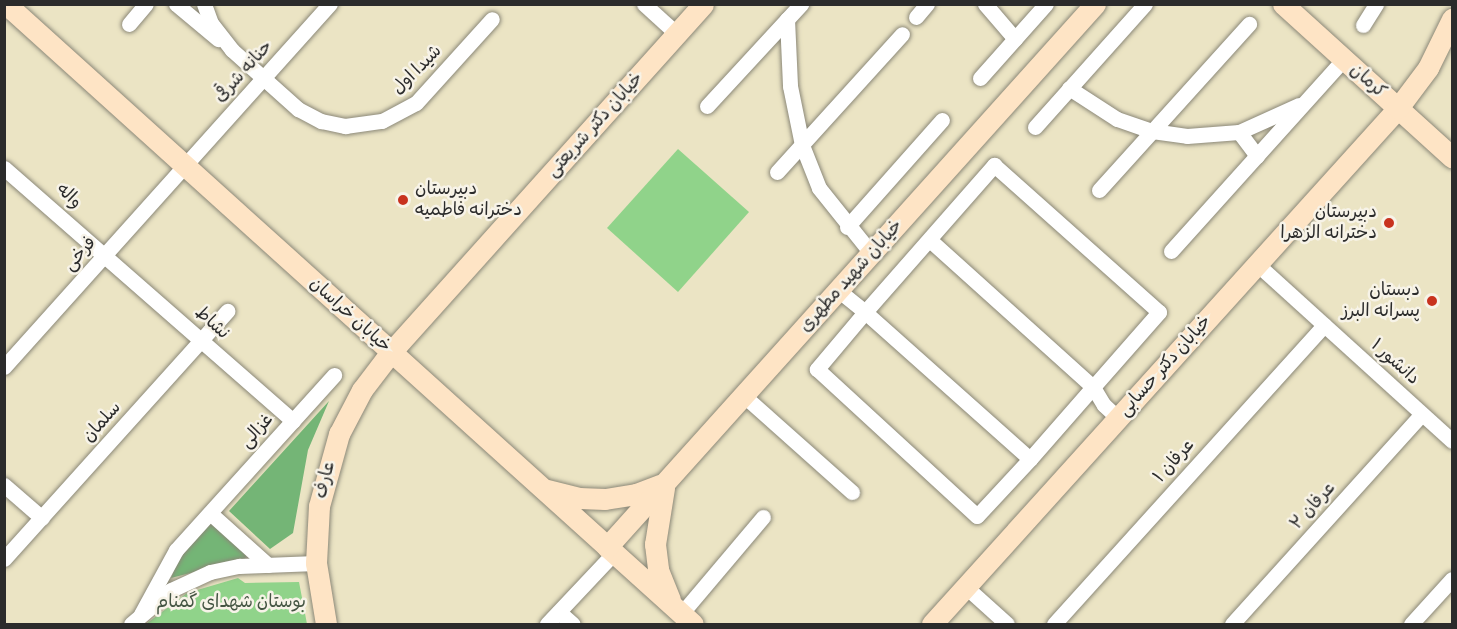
<!DOCTYPE html>
<meta charset="utf-8">
<style>
body{margin:0}
#map{position:relative;width:1457px;height:629px;overflow:hidden;background:#ebe4c4;font-family:Pangolin,"Playpen Sans Arabic",sans-serif}
div>[style]{position:absolute}
.green>*{inset:0;background:#90d38a}
.forest>*{inset:0;background:#74b576}
.roads{filter:drop-shadow(0 0 2px #8b8878) drop-shadow(0 0 2px #8b8878)}
.street>*{height:15px;margin:-7.5px;padding:0 7.5px;transform-origin:7.5px;border-radius:7.5px;background:#fff}
.secondary>*{height:21px;margin:-10.5px;padding:0 10.5px;transform-origin:10.5px;border-radius:10.5px;background:#fee4c5}
.dots>*{width:16px;height:16px;translate:-50% -50%;box-sizing:border-box;border:3px solid #f7f3e8;border-radius:50%}
span{translate:-50% -50%;white-space:nowrap;text-align:center;line-height:1.15;-webkit-text-stroke:5px #f7f3e8;paint-order:stroke}
.street-label{font-size:18px;color:#2b2b2b}
.poi-label{font-size:18px;color:#2b2b2b}
.left{translate:0 -50%;text-align:left}
.right{translate:-100% -50%;text-align:right}
.park-label{font-size:18px;color:#445543}
.frame{position:absolute;inset:0;border:6px solid #2b2b2b;pointer-events:none}
</style>
<div id="map">
<div class="green">
<i style="clip-path:polygon(678px 149px,749px 212px,678px 292px,607px 228px)"></i>
<i style="clip-path:polygon(238px 578px,245px 583px,299px 582px,307px 624px,146px 624px,187px 593px)"></i>
</div>
<div class="forest">
<i style="clip-path:polygon(329px 401px,308px 450px,293px 533px,270px 549px,229px 511px)"></i>
<i style="clip-path:polygon(211px 519px,247px 554px,245px 559px,171px 578px,181px 553px)"></i>
</div>
<div class="roads">
<div class="street">
<i style="left:176px;top:4px;width:55px;rotate:39.8deg"></i>
<i style="left:204px;top:4px;width:20px;rotate:70deg"></i>
<i style="left:211px;top:23px;width:34px;rotate:52deg"></i>
<i style="left:232px;top:50px;width:89px;rotate:41.8deg"></i>
<i style="left:298px;top:109px;width:26px;rotate:28deg"></i>
<i style="left:321px;top:121px;width:25px;rotate:12deg"></i>
<i style="left:345px;top:126px;width:37px;rotate:-8deg"></i>
<i style="left:382px;top:121px;width:38px;rotate:-28deg"></i>
<i style="left:416px;top:103px;width:113px;rotate:-47.9deg"></i>
<i style="left:644px;top:4px;width:45px;rotate:42.3deg"></i>
<i style="left:985px;top:4px;width:46px;rotate:49.4deg"></i>
<i style="left:916px;top:17px;width:17px;rotate:-50deg"></i>
<i style="left:787px;top:19px;width:67px;rotate:87.4deg"></i>
<i style="left:790px;top:86px;width:60px;rotate:78.5deg"></i>
<i style="left:802px;top:145px;width:46px;rotate:68.4deg"></i>
<i style="left:819px;top:188px;width:83px;rotate:51.3deg"></i>
<i style="left:129px;top:24px;width:26px;rotate:-50deg"></i>
<i style="left:1363px;top:25px;width:25px;rotate:-58deg"></i>
<i style="left:980px;top:78px;width:99px;rotate:-48.3deg"></i>
<i style="left:1069px;top:88px;width:57px;rotate:32.9deg"></i>
<i style="left:1117px;top:119px;width:37px;rotate:19deg"></i>
<i style="left:1152px;top:131px;width:35px;rotate:8deg"></i>
<i style="left:1187px;top:136px;width:52px;rotate:-4.4deg"></i>
<i style="left:1239px;top:132px;width:66px;rotate:-24.2deg"></i>
<i style="left:707px;top:106px;width:139px;rotate:-47.3deg"></i>
<i style="left:1035px;top:127px;width:165px;rotate:-48.2deg"></i>
<i style="left:1239px;top:132px;width:30px;rotate:53deg"></i>
<i style="left:4px;top:168px;width:384px;rotate:41.2deg"></i>
<i style="left:777px;top:172px;width:186px;rotate:-47.8deg"></i>
<i style="left:1099px;top:190px;width:224px;rotate:-47.9deg"></i>
<i style="left:847px;top:227px;width:143px;rotate:-48.4deg"></i>
<i style="left:1171px;top:251px;width:258px;rotate:-48deg"></i>
<i style="left:1257px;top:264px;width:263px;rotate:42.2deg"></i>
<i style="left:838px;top:290px;width:35px;rotate:39deg"></i>
<i style="left:865px;top:312px;width:196px;rotate:-48.7deg"></i>
<i style="left:994px;top:165px;width:221px;rotate:41.7deg"></i>
<i style="left:1159px;top:312px;width:100px;rotate:131.3deg"></i>
<i style="left:1093px;top:387px;width:218px;rotate:-138deg"></i>
<i style="left:4px;top:367px;width:488px;rotate:-48.1deg"></i>
<i style="left:743px;top:395px;width:146px;rotate:41.7deg"></i>
<i style="left:1030px;top:459px;width:221px;rotate:-138.3deg"></i>
<i style="left:865px;top:312px;width:75px;rotate:130.1deg"></i>
<i style="left:817px;top:369px;width:217px;rotate:42.6deg"></i>
<i style="left:977px;top:516px;width:78px;rotate:-47.1deg"></i>
<i style="left:1030px;top:459px;width:96px;rotate:-48.8deg"></i>
<i style="left:1093px;top:387px;width:21px;rotate:59deg"></i>
<i style="left:1104px;top:405px;width:19px;rotate:43deg"></i>
<i style="left:4px;top:485px;width:50px;rotate:41deg"></i>
<i style="left:210px;top:513px;width:78px;rotate:41.9deg"></i>
<i style="left:4px;top:559px;width:334px;rotate:-48deg"></i>
<i style="left:966px;top:587px;width:55px;rotate:42.1deg"></i>
<i style="left:559px;top:612px;width:18px;rotate:41deg"></i>
<i style="left:141px;top:614px;width:73px;rotate:-61.3deg"></i>
<i style="left:176px;top:550px;width:236px;rotate:-47.9deg"></i>
<i style="left:681px;top:614px;width:127px;rotate:-49.8deg"></i>
<i style="left:131px;top:624px;width:52px;rotate:-40.4deg"></i>
<i style="left:171px;top:590px;width:43px;rotate:-24.8deg"></i>
<i style="left:210px;top:572px;width:30px;rotate:-12deg"></i>
<i style="left:239px;top:566px;width:77px;rotate:-2.2deg"></i>
<i style="left:547px;top:624px;width:98px;rotate:-46.7deg"></i>
<i style="left:1054px;top:624px;width:403px;rotate:-47.9deg"></i>
<i style="left:1232px;top:624px;width:283px;rotate:-47.9deg"></i>
<i style="left:1411px;top:624px;width:61px;rotate:-47.7deg"></i>
</div>
<div class="secondary">
<i style="left:6px;top:4px;width:925px;rotate:42.07deg"></i>
<i style="left:1283px;top:4px;width:228px;rotate:42.2deg"></i>
<i style="left:664px;top:488px;width:57px;rotate:99.1deg"></i>
<i style="left:655px;top:544px;width:26px;rotate:83deg"></i>
<i style="left:658px;top:570px;width:32px;rotate:68deg"></i>
<i style="left:547px;top:490px;width:33px;rotate:14deg"></i>
<i style="left:579px;top:498px;width:26px;rotate:2deg"></i>
<i style="left:605px;top:499px;width:31px;rotate:-9deg"></i>
<i style="left:636px;top:494px;width:26px;rotate:-21deg"></i>
<i style="left:607px;top:547px;width:730px;rotate:-48.05deg"></i>
<i style="left:326px;top:624px;width:62px;rotate:-99.3deg"></i>
<i style="left:316px;top:563px;width:57px;rotate:-87deg"></i>
<i style="left:319px;top:506px;width:75px;rotate:-74.5deg"></i>
<i style="left:339px;top:434px;width:50px;rotate:-62.4deg"></i>
<i style="left:362px;top:390px;width:48px;rotate:-52.7deg"></i>
<i style="left:391px;top:352px;width:467px;rotate:-48.1deg"></i>
<i style="left:932px;top:624px;width:695px;rotate:-47.91deg"></i>
<i style="left:1398px;top:108px;width:50px;rotate:-53.1deg"></i>
<i style="left:1428px;top:68px;width:55px;rotate:-63.9deg"></i>
</div>
</div>
<div class="dots">
<i style="left:403px;top:200px;background:#c8321e"></i>
<i style="left:1389px;top:223px;background:#c8321e"></i>
<i style="left:1432px;top:301px;background:#c8321e"></i>
</div>
<div class="street-label">
<span style="left:417px;top:70px;rotate:-45deg">شیدا اول</span>
<span style="left:243px;top:72px;rotate:-48deg">حنانه شرقی</span>
<span style="left:1368px;top:81px;rotate:42deg">کرمان</span>
<span style="left:595px;top:125px;rotate:-48deg">خیابان دکتر شریعتی</span>
<span style="left:69px;top:196px;rotate:42deg">واله</span>
<span style="left:80px;top:254px;rotate:-48deg">فرخی</span>
<span style="left:851px;top:276px;rotate:-48deg">خیابان شهید مطهری</span>
<span style="left:350px;top:315px;rotate:42deg">خیابان خراسان</span>
<span style="left:212px;top:323px;rotate:42deg">نشاط</span>
<span style="left:1395px;top:362px;rotate:42deg">دانشور ۱</span>
<span style="left:1165px;top:366px;rotate:-48deg">خیابان دکتر حسابی</span>
<span style="left:102px;top:422px;rotate:-48deg">سلمان</span>
<span style="left:257px;top:431px;rotate:-48deg">غزالی</span>
<span style="left:1174px;top:461px;rotate:-48deg">عرفان ۱</span>
<span style="left:325px;top:480px;rotate:-76deg">عارف</span>
<span style="left:1313px;top:506px;rotate:-48deg">عرفان ۲</span>
</div>
<div class="poi-label">
<span class="left" style="left:415px;top:200px">دبیرستان<br>دخترانه فاطمیه</span>
<span class="right" style="left:1377px;top:223px">دبیرستان<br>دخترانه الزهرا</span>
<span class="right" style="left:1420px;top:301px">دبستان<br>پسرانه البرز</span>
</div>
<div class="park-label">
<span style="left:231px;top:602px">بوستان شهدای گمنام</span>
</div>
<div class="frame"></div>
</div>
